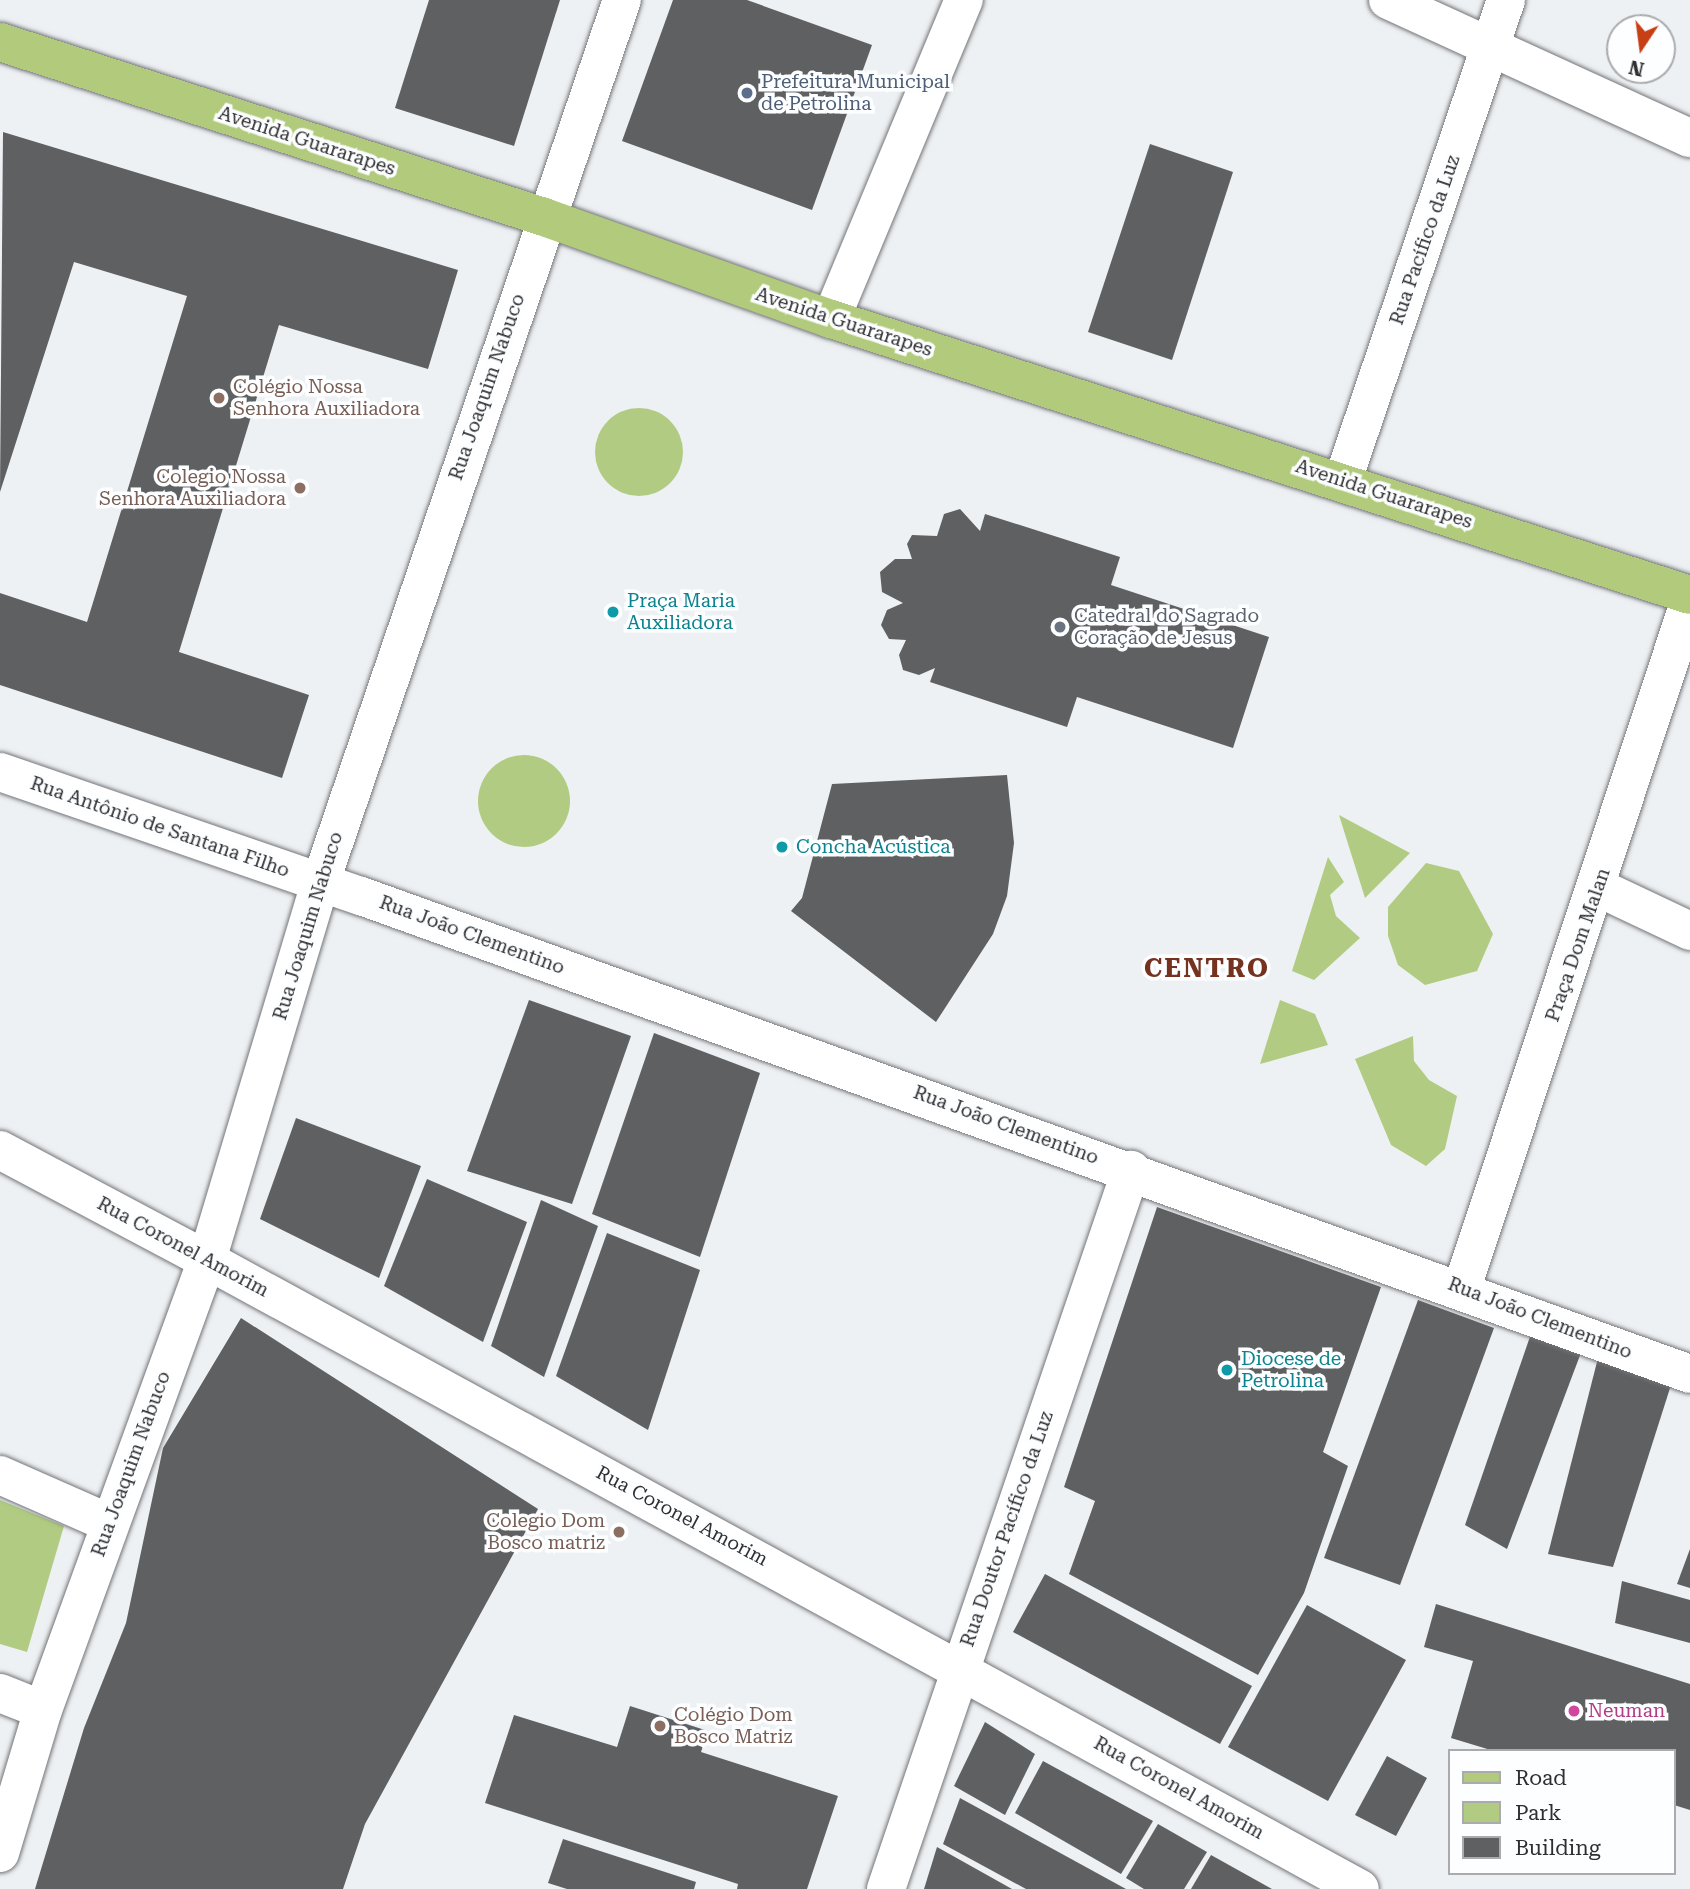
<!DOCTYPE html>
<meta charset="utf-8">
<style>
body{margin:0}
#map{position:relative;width:1690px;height:1889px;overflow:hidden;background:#eef1f4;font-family:"Roboto Serif",serif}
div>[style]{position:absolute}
.green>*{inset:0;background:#b1cc82}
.round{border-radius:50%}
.building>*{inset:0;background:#5e6062}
.roads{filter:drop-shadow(0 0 2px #737578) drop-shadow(0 0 2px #737578)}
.street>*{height:38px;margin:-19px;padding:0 19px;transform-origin:19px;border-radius:19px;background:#fff}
.secondary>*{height:38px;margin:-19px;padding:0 19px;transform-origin:19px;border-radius:19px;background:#fff}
.primary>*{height:38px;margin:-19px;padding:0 19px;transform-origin:19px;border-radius:19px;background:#b1ca7c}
.dots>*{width:19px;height:19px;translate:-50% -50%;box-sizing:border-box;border:4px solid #fdfeff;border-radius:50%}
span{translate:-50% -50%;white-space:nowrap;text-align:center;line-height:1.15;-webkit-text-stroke:7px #fdfeff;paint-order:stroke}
.service-label{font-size:19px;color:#4e5e75}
.left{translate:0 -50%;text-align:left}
.street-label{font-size:19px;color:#2f2f31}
.education-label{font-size:19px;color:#785e54}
.right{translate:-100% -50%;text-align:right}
.culture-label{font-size:19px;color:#0d838f}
.worship-label{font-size:19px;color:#5b616d}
.hotel-label{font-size:19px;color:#b23c85}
.district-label{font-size:26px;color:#75321f;font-weight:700;letter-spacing:2px}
.legend{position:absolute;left:1448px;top:1749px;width:228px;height:126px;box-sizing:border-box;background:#fdfeff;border:2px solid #ababad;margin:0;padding:9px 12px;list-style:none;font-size:21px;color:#2f2f31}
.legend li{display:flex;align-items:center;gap:14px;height:35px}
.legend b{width:35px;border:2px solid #ababad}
.north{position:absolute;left:1606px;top:14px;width:70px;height:70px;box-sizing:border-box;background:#fdfeff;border:2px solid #ababad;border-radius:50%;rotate:193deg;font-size:19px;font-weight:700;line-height:28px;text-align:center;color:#2f2f31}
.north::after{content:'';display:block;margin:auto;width:24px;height:32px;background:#c73f14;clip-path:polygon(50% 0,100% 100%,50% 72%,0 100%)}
</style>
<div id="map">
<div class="green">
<i class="round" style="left:595px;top:408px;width:88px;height:88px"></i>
<i class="round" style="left:478px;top:755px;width:92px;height:92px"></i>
<i style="clip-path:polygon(1339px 815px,1410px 853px,1365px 898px)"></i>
<i style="clip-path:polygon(1328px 857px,1344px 882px,1330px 895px,1336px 916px,1360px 938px,1314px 980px,1292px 971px)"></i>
<i style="clip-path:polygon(1426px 863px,1459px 871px,1493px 934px,1477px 971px,1425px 985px,1398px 965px,1388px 936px,1388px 907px)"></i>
<i style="clip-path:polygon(1280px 1000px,1315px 1014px,1328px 1045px,1260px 1064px)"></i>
<i style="clip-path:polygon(1413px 1036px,1414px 1061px,1429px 1080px,1457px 1096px,1445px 1149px,1426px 1166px,1391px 1145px,1355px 1059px)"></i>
<i style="clip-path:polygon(0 1500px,64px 1526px,27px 1652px,0 1644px)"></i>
</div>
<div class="building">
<i style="clip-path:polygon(429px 0,560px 0,514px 146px,395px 108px)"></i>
<i style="clip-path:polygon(673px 0,747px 0,872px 45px,812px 210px,622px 141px)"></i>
<i style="clip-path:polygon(3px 132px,458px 270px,428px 369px,279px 325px,179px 652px,309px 695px,282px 778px,0 685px,0 593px,87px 622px,187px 296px,74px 262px,0 492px)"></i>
<i style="clip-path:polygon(1150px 144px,1233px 172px,1172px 360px,1088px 332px)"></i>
<i style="clip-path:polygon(960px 509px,980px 531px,985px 514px,1120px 557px,1111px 585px,1269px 637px,1233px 748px,1077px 697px,1067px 727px,930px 682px,935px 668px,919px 675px,903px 670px,899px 655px,906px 640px,889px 639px,881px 625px,887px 610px,903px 603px,882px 592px,880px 572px,895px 559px,912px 559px,907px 544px,912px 535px,937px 536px,944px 514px)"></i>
<i style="clip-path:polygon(1007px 775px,1014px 843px,1007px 896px,993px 934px,936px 1022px,791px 911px,802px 898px,832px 784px)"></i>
<i style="clip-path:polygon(529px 1000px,631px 1036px,572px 1204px,467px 1171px)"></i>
<i style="clip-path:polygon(654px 1033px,760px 1073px,700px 1257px,592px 1214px)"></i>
<i style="clip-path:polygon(296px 1118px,421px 1166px,379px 1278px,260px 1219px)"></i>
<i style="clip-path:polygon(427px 1179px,527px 1222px,483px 1342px,384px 1286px)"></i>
<i style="clip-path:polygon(541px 1200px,598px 1226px,544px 1377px,491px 1346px)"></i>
<i style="clip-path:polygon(1157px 1207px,1381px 1287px,1323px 1452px,1348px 1466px,1304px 1593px,1258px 1675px,1069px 1574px,1095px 1501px,1064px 1487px)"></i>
<i style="clip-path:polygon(607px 1233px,700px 1270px,648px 1430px,556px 1376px)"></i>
<i style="clip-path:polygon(1418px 1300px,1494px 1328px,1400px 1585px,1324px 1558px)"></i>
<i style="clip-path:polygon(241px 1318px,538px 1509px,365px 1824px,343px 1889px,35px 1889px,84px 1728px,126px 1623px,163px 1448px)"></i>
<i style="clip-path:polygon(1533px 1328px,1582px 1350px,1507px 1549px,1465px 1525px)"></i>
<i style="clip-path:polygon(1598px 1358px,1671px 1385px,1613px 1567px,1548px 1554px)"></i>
<i style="clip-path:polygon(1690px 1549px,1690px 1588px,1677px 1584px)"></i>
<i style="clip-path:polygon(1045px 1574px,1252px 1686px,1220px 1744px,1013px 1632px)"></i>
<i style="clip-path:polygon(1622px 1581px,1690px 1600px,1690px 1643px,1615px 1623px)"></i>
<i style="clip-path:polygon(1436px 1604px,1690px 1684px,1690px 1810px,1674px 1805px,1674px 1751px,1494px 1751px,1451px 1738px,1473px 1661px,1424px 1647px)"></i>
<i style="clip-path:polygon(1307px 1605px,1406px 1660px,1328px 1801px,1228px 1747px)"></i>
<i style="clip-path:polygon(630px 1706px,708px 1731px,701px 1752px,838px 1796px,807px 1889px,737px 1889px,738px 1884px,485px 1803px,514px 1715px,617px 1747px)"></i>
<i style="clip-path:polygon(985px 1722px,1035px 1754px,1005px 1815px,954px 1786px)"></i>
<i style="clip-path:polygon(1387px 1756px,1427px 1778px,1396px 1836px,1355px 1815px)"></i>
<i style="clip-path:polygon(1043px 1761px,1153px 1821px,1121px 1874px,1015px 1813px)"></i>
<i style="clip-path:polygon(960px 1798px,1126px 1889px,1026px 1889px,943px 1844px)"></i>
<i style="clip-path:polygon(1158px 1824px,1207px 1852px,1184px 1889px,1144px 1889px,1126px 1878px)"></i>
<i style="clip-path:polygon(563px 1839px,696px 1882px,694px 1889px,567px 1889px,548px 1883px)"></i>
<i style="clip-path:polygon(937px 1847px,1012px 1889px,924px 1889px)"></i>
<i style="clip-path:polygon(1211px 1855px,1272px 1889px,1191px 1889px)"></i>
</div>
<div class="roads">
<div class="street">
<i style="left:1388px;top:0;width:332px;rotate:24.6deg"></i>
<i style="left:831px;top:319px;width:346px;rotate:-67.4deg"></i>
<i style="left:1343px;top:480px;width:507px;rotate:-71.24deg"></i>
<i style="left:1597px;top:887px;width:103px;rotate:25.3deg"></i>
<i style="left:0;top:1150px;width:234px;rotate:28deg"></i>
<i style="left:0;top:1475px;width:119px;rotate:23.8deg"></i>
<i style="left:0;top:1693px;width:46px;rotate:21.6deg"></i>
</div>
<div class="secondary">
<i style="left:0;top:772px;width:382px;rotate:19deg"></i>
<i style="left:361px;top:896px;width:1412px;rotate:19.78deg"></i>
<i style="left:207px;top:1260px;width:1313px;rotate:28.61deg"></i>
<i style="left:1462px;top:1288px;width:725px;rotate:-71.67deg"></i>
<i style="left:0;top:1853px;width:149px;rotate:-73.3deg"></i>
<i style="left:43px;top:1710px;width:479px;rotate:-70deg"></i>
<i style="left:207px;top:1260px;width:396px;rotate:-73.3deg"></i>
<i style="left:321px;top:881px;width:931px;rotate:-71.14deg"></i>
<i style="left:886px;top:1889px;width:760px;rotate:-71.18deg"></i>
</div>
<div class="primary">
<i style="left:0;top:42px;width:571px;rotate:17.83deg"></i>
<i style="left:544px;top:217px;width:305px;rotate:19.6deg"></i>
<i style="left:831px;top:319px;width:902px;rotate:17.81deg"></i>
</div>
</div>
<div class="dots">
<i style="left:747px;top:93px;background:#5c6f8a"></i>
<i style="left:219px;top:398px;background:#8d6e63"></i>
<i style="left:300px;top:488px;background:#8d6e63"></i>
<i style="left:613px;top:612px;background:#0f9aa8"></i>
<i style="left:1060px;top:627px;background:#6b7280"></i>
<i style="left:782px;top:847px;background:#0f9aa8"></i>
<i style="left:1227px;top:1370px;background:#0f9aa8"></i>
<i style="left:619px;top:1532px;background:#8d6e63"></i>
<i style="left:1574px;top:1711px;background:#d1479c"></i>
<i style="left:660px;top:1726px;background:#8d6e63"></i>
</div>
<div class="service-label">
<span class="left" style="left:761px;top:93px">Prefeitura Municipal<br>de Petrolina</span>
</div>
<div class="street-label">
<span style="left:307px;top:141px;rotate:18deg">Avenida Guararapes</span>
<span style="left:1425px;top:240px;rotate:-71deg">Rua Pacífico da Luz</span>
<span style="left:844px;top:322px;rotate:18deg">Avenida Guararapes</span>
<span style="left:487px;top:387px;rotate:-71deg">Rua Joaquim Nabuco</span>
<span style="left:1384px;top:494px;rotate:18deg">Avenida Guararapes</span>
<span style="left:160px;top:827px;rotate:19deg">Rua Antônio de Santana Filho</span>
<span style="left:308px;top:926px;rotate:-73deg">Rua Joaquim Nabuco</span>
<span style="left:472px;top:935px;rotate:20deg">Rua João Clementino</span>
<span style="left:1578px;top:945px;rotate:-71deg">Praça Dom Malan</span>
<span style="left:1006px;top:1125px;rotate:20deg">Rua João Clementino</span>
<span style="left:183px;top:1247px;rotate:28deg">Rua Coronel Amorim</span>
<span style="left:1540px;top:1318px;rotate:21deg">Rua João Clementino</span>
<span style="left:131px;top:1464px;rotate:-70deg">Rua Joaquim Nabuco</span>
<span style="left:682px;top:1516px;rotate:28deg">Rua Coronel Amorim</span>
<span style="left:1007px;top:1529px;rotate:-71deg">Rua Doutor Pacífico da Luz</span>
<span style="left:1179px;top:1788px;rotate:29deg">Rua Coronel Amorim</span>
</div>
<div class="education-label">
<span class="left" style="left:233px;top:398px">Colégio Nossa<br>Senhora Auxiliadora</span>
<span class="right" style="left:286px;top:488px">Colegio Nossa<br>Senhora Auxiliadora</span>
<span class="right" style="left:605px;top:1532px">Colegio Dom<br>Bosco matriz</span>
<span class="left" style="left:674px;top:1726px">Colégio Dom<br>Bosco Matriz</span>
</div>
<div class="culture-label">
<span class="left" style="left:627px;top:612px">Praça Maria<br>Auxiliadora</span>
<span class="left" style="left:796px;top:847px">Concha Acústica</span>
<span class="left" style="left:1241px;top:1370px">Diocese de<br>Petrolina</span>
</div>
<div class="worship-label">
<span class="left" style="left:1074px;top:627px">Catedral do Sagrado<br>Coração de Jesus</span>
</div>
<div class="hotel-label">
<span class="left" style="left:1588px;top:1711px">Neuman</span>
</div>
<div class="district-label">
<span style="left:1207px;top:969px">CENTRO</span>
</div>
<ul class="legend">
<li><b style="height:9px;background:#b1ca7c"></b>Road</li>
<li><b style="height:19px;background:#b1cc82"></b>Park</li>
<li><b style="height:19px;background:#5e6062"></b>Building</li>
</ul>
<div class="north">N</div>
</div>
